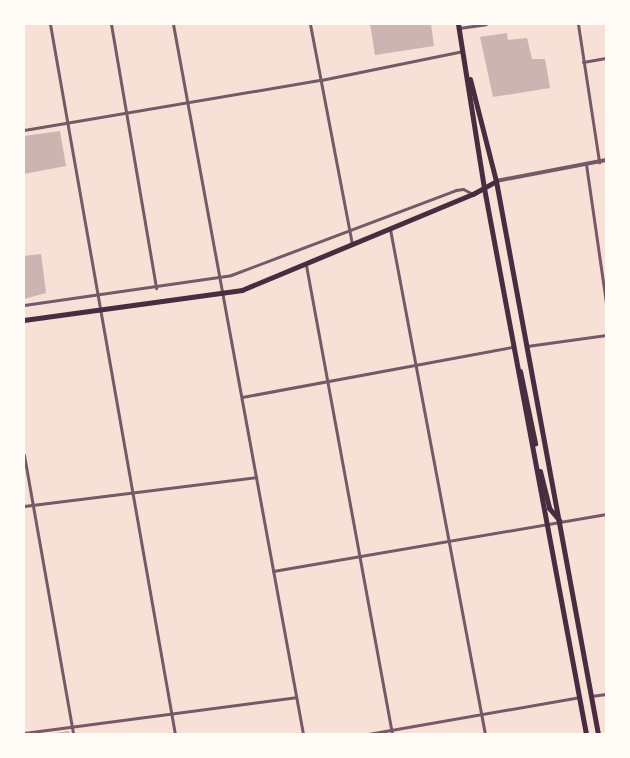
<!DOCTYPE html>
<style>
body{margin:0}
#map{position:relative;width:630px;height:758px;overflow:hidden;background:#f7e1d7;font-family:Lato,sans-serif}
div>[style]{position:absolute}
.building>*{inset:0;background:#ccb4b1}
.minor>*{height:3px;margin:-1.5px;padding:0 1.5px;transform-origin:1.5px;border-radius:1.5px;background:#755966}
.tertiary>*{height:4px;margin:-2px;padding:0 2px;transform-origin:2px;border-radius:2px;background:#755966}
.secondary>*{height:4.5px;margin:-2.25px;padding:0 2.25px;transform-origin:2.25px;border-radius:2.25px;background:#4a2c40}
.primary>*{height:5px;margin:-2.5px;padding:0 2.5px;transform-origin:2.5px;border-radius:2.5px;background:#4a2c40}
span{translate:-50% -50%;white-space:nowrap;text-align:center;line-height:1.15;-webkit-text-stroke:3.5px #fffaf5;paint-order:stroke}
.frame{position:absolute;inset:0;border:25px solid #fffaf5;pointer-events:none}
</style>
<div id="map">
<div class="building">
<i style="clip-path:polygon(370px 24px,431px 24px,434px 46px,375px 55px)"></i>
<i style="clip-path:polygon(507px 33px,508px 40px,527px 38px,532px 59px,545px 59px,550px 88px,493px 97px,480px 37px)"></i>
<i style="clip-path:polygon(60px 131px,66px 166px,24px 174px,24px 136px)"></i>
<i style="clip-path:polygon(41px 254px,46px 293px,24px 299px,24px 256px)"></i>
<i style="clip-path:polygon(69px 731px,70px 734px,55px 734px,55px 733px)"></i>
</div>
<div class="minor">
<i style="left:50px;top:24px;width:721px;rotate:80.02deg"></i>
<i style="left:111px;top:24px;width:268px;rotate:80.3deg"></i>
<i style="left:173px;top:24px;width:722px;rotate:79.62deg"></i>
<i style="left:310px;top:24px;width:225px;rotate:79.2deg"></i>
<i style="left:578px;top:24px;width:140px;rotate:81.3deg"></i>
<i style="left:459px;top:28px;width:27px;rotate:-8deg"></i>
<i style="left:583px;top:62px;width:23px;rotate:-10deg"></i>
<i style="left:24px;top:130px;width:301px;rotate:-9.6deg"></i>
<i style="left:321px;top:80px;width:145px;rotate:-11.5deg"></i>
<i style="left:586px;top:164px;width:140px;rotate:81.8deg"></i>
<i style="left:390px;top:229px;width:514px;rotate:79.35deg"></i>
<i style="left:306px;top:265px;width:477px;rotate:79.6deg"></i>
<i style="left:24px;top:305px;width:209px;rotate:-8.2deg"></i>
<i style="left:231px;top:275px;width:241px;rotate:-20.7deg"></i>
<i style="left:456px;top:190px;width:7px;rotate:-8deg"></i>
<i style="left:463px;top:189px;width:11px;rotate:27deg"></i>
<i style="left:527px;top:346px;width:80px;rotate:-7.9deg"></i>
<i style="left:242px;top:397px;width:276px;rotate:-10.5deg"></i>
<i style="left:24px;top:455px;width:283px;rotate:80deg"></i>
<i style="left:24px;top:506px;width:234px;rotate:-7.1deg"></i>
<i style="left:273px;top:571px;width:338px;rotate:-9.7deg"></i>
<i style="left:591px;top:696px;width:15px;rotate:-8deg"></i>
<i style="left:24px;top:733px;width:274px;rotate:-7.5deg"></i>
<i style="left:368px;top:734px;width:214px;rotate:-9.9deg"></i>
</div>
<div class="tertiary">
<i style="left:496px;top:181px;width:112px;rotate:-10.8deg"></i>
</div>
<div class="secondary">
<i style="left:24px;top:320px;width:220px;rotate:-7.8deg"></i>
<i style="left:242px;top:290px;width:250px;rotate:-22.6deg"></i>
<i style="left:473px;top:194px;width:26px;rotate:-29deg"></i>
</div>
<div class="primary">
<i style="left:458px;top:24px;width:166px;rotate:81deg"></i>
<i style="left:484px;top:188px;width:555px;rotate:79.42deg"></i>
<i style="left:470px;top:79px;width:105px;rotate:75.7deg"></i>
<i style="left:496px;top:181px;width:562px;rotate:79.55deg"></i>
<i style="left:520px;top:371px;width:74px;rotate:78.2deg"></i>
<i style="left:540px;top:471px;width:38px;rotate:76deg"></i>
<i style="left:549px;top:508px;width:16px;rotate:50deg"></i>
</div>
<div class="frame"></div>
</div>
